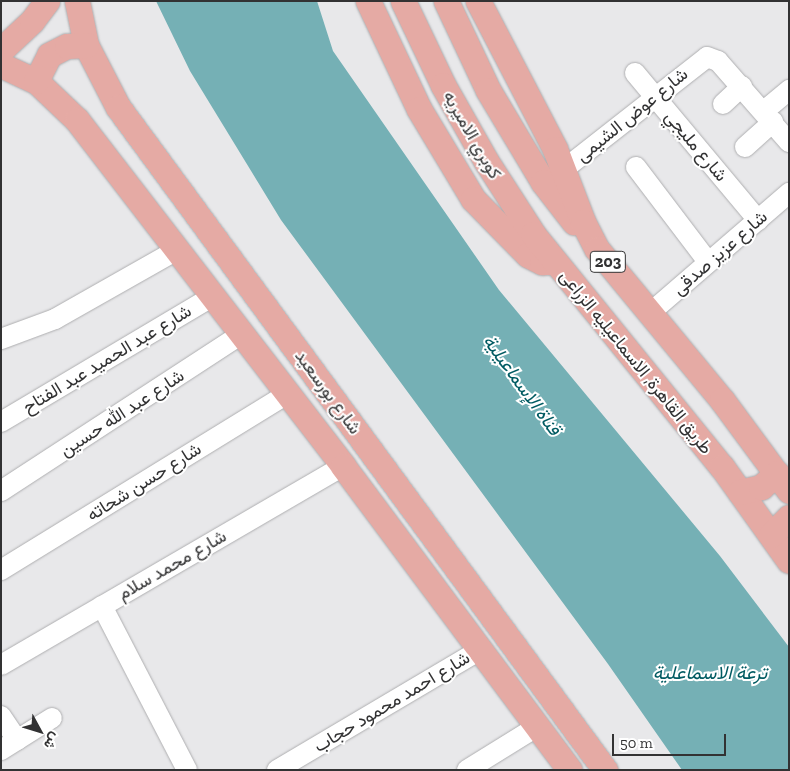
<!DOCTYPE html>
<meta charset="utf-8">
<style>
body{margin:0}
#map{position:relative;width:790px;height:771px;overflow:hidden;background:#e8e8ea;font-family:"Zilla Slab",Vazirmatn,serif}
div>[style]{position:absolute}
.water>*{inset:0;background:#75b0b5}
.roads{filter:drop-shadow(0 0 1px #aeaeb0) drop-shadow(0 0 1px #aeaeb0)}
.minor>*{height:20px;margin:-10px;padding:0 10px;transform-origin:10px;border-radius:10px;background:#fff}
.major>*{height:25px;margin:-12.5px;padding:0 12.5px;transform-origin:12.5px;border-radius:12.5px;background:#e5aaa4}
span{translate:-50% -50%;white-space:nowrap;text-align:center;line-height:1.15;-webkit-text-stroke:4px #fff;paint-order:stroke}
.shield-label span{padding:1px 4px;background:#fff;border:1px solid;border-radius:4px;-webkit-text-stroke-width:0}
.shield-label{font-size:16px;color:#323233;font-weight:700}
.street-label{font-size:18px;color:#323233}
.water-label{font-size:19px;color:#015b62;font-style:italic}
.frame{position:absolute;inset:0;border:2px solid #323233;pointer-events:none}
.north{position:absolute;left:15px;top:706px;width:50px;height:50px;-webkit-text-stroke:4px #fff;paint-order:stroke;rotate:129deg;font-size:14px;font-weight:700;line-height:20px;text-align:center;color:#323233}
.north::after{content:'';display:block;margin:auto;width:18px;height:22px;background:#323233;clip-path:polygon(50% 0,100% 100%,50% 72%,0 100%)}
.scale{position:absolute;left:612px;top:734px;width:114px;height:22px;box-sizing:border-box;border:2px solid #323233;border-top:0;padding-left:6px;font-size:15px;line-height:18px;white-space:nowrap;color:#323233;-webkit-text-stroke:4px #fff;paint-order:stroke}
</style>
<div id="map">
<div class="water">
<i style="clip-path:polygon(156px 1px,317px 1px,333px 51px,499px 290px,720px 556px,789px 647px,789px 770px,682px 770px,608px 664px,281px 220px,190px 71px)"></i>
</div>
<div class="roads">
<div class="minor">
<i style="left:635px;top:73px;width:192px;rotate:50.1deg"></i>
<i style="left:723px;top:104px;width:26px;rotate:-43deg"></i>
<i style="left:764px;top:111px;width:33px;rotate:-40deg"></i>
<i style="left:745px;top:147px;width:38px;rotate:-42deg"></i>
<i style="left:636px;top:167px;width:119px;rotate:52.8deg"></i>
<i style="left:563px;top:170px;width:183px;rotate:-38.1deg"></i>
<i style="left:707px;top:57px;width:12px;rotate:20deg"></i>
<i style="left:718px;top:61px;width:108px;rotate:48.8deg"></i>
<i style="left:650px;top:313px;width:184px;rotate:-40.8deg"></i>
<i style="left:1px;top:339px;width:58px;rotate:-20.3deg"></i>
<i style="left:55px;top:319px;width:140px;rotate:-29.5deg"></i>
<i style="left:1px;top:422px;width:247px;rotate:-30.7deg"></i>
<i style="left:1px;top:491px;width:288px;rotate:-33.1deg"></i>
<i style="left:1px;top:570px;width:336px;rotate:-31.6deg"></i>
<i style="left:102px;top:606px;width:185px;rotate:62.6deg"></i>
<i style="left:1px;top:665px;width:396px;rotate:-30.2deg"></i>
<i style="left:1px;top:716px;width:29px;rotate:56deg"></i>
<i style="left:1px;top:750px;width:60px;rotate:-32.1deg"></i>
<i style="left:277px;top:770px;width:236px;rotate:-30.6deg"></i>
<i style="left:467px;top:770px;width:84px;rotate:-31.8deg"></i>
</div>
<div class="major">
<i style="left:77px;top:1px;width:45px;rotate:78.4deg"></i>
<i style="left:86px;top:45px;width:70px;rotate:62.7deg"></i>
<i style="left:118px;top:107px;width:823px;rotate:53.7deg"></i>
<i style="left:368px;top:1px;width:119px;rotate:64.7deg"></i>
<i style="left:419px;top:109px;width:105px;rotate:59deg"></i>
<i style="left:473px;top:199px;width:78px;rotate:45.5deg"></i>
<i style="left:528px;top:255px;width:16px;rotate:27deg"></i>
<i style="left:542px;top:262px;width:11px"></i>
<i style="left:403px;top:1px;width:93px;rotate:64.5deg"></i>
<i style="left:443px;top:85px;width:87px;rotate:60.5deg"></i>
<i style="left:486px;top:161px;width:87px;rotate:57.2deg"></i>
<i style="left:533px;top:234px;width:300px;rotate:51deg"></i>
<i style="left:722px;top:467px;width:115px;rotate:54.5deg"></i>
<i style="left:446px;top:1px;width:98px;rotate:64.7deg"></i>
<i style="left:488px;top:90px;width:107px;rotate:59.1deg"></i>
<i style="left:543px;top:182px;width:51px;rotate:52.2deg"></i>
<i style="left:478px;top:1px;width:167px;rotate:62.5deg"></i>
<i style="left:555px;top:149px;width:78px;rotate:69deg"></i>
<i style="left:583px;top:222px;width:30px;rotate:63deg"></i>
<i style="left:597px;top:249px;width:196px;rotate:50.4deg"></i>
<i style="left:722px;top:400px;width:113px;rotate:53.6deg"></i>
<i style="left:1px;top:50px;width:42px;rotate:-43.1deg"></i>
<i style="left:32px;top:21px;width:25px;rotate:-53deg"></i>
<i style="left:1px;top:65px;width:38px;rotate:25deg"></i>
<i style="left:36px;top:81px;width:57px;rotate:43.6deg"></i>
<i style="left:77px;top:120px;width:436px;rotate:52.4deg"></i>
<i style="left:343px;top:466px;width:379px;rotate:53.3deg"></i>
<i style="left:36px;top:81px;width:29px;rotate:-63deg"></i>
<i style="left:49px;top:55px;width:20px;rotate:-27deg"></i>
<i style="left:67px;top:46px;width:19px;rotate:-3deg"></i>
<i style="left:740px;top:492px;width:22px;rotate:-13deg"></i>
<i style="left:761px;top:487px;width:21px;rotate:-41deg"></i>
<i style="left:771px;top:535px;width:25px;rotate:-45deg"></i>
</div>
</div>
<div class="shield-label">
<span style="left:608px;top:262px">203</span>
</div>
<div class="street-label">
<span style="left:632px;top:115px;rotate:-39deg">شارع عوض الشيمى</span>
<span style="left:472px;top:135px;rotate:60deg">كوبري الاميريه</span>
<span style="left:696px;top:146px;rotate:50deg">شارع مليجي</span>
<span style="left:720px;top:253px;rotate:-41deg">شارع عزيز صدقى</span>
<span style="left:107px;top:359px;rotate:-31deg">شارع عبد الحميد عبد الفتاح</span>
<span style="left:636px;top:362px;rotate:51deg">طريق القاهرة, الاسماعيليه الزراعى</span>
<span style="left:328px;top:392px;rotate:54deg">شارع بورسعيد</span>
<span style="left:122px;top:413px;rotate:-33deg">شارع عبد الله حسين</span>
<span style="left:144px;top:482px;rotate:-32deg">شارع حسن شحاته</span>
<span style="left:172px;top:565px;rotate:-30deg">شارع محمد سلام</span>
<span style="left:392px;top:702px;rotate:-31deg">شارع احمد محمود حجاب</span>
</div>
<div class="water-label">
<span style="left:522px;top:385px;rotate:54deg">قناة الإسماعيلية</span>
<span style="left:710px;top:673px">ترعة الاسماعلية</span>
</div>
<div class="frame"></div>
<div class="north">ش</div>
<div class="scale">50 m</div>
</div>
